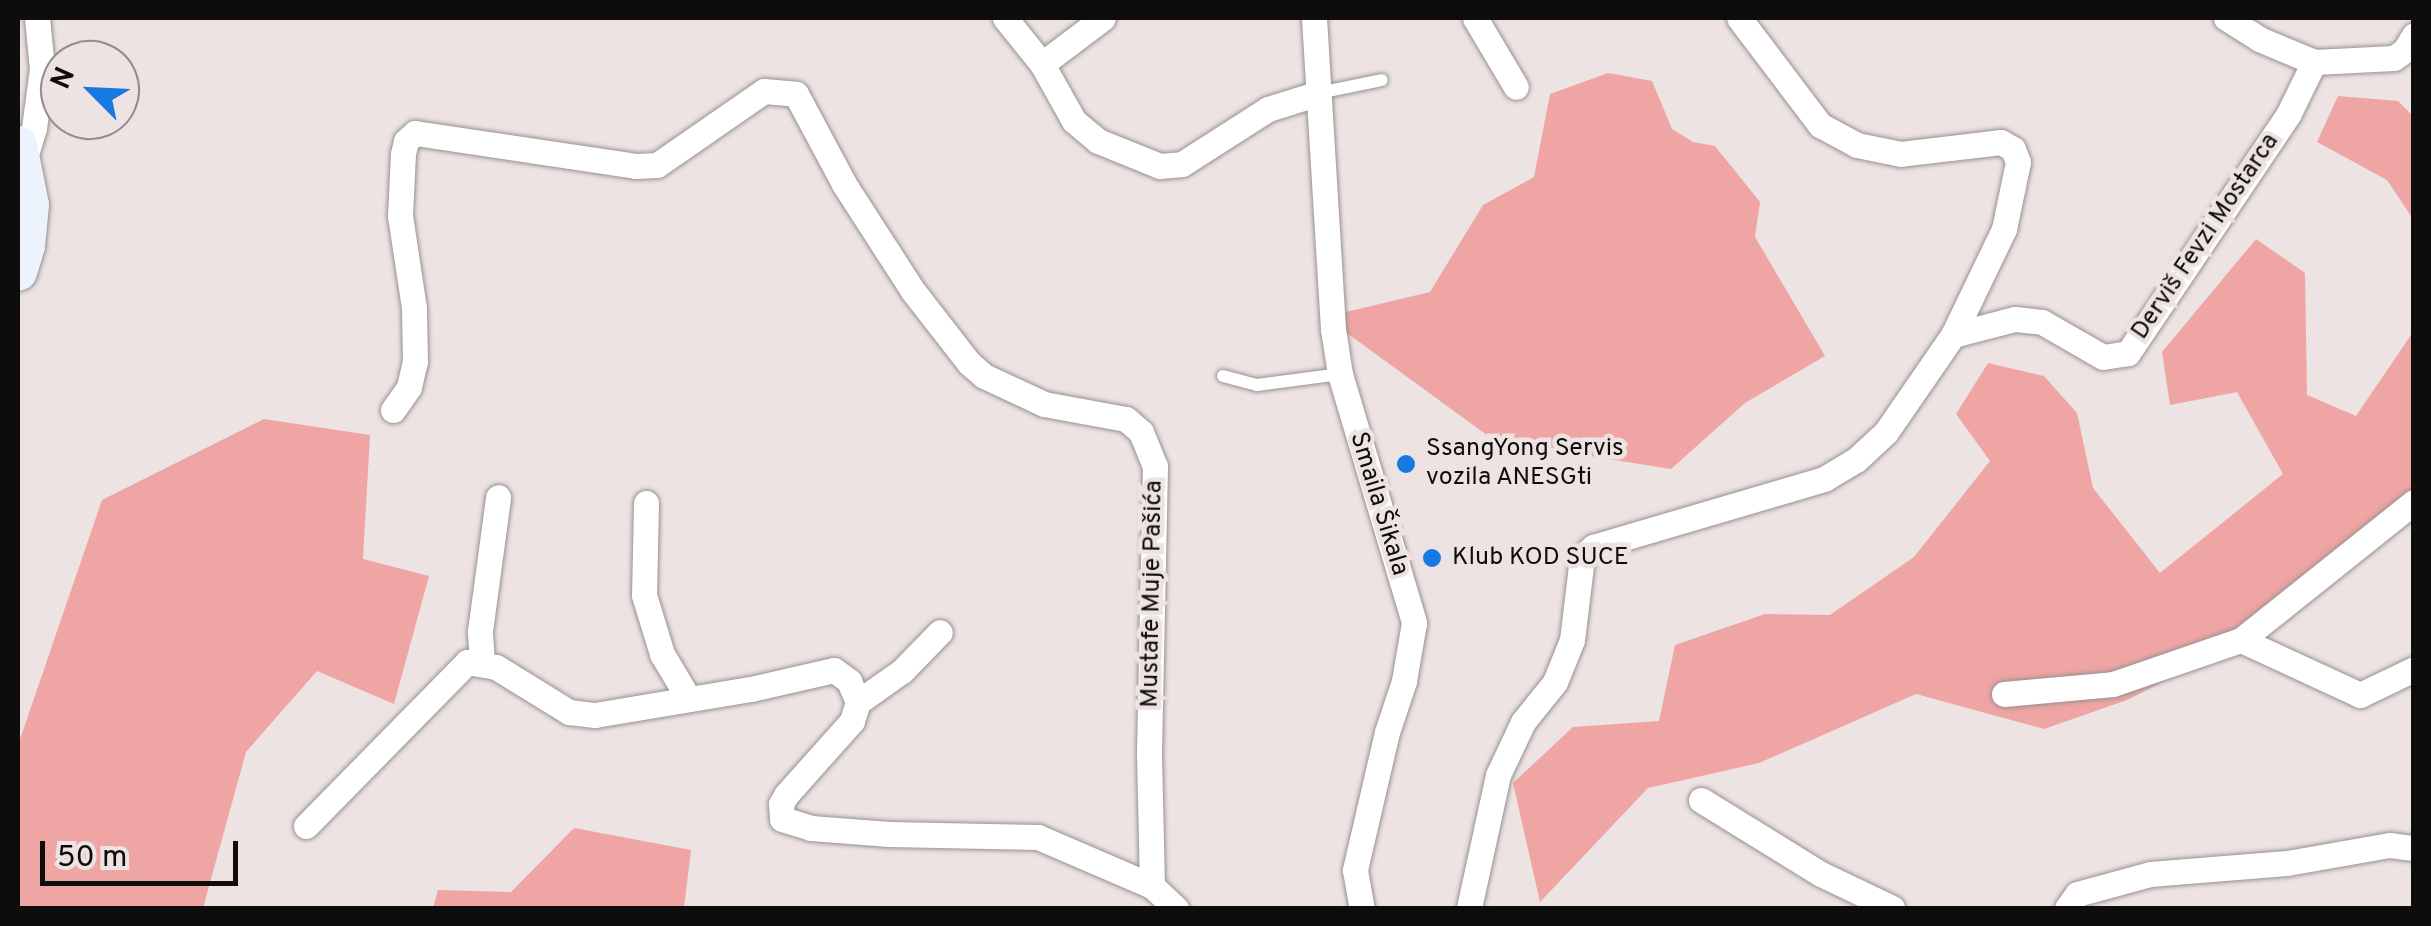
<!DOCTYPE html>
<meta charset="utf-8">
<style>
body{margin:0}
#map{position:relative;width:2431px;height:926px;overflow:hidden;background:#ece3e2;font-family:Overpass,sans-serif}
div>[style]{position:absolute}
.green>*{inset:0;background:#eea5a4}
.roads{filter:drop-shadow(0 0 2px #999090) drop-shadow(0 0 2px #999090)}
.lane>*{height:12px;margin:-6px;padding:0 6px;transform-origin:6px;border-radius:6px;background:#fff}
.street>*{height:25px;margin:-12.5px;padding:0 12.5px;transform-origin:12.5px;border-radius:12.5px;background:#fff}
.secondary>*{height:38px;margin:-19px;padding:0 19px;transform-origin:19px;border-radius:19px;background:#ecf3fc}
.dots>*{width:28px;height:28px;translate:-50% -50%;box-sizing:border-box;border:5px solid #ece3e2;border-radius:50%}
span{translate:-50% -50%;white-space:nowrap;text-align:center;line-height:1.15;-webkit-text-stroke:9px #ece3e2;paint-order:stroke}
.street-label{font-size:25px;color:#0f0c0c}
.poi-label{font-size:25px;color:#0f0c0c}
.left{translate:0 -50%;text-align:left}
.frame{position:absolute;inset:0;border:20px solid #0f0c0c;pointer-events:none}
.north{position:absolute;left:40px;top:40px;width:100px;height:100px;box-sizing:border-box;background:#ece3e2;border:2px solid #948d8c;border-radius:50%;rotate:294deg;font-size:28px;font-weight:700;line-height:40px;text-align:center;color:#0f0c0c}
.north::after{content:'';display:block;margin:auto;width:35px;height:45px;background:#1879e1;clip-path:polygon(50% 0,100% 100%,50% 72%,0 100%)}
.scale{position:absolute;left:40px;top:841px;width:198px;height:45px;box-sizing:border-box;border:5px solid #0f0c0c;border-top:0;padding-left:12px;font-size:30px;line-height:35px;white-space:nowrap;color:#0f0c0c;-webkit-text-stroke:8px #ece3e2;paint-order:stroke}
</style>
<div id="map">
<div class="green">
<i style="clip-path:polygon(1608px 73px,1652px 81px,1672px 129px,1693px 142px,1715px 146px,1760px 202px,1755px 237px,1825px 356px,1745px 403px,1671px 469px,1495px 441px,1325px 317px,1430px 292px,1483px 205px,1534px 177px,1550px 94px)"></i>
<i style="clip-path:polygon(2338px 96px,2398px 101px,2413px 116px,2413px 219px,2387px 180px,2317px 142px)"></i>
<i style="clip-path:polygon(2256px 239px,2305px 273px,2307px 395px,2356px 416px,2413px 332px,2413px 516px,2252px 636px,2127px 700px,2044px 729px,1916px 694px,1759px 763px,1648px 788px,1540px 902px,1513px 783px,1573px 727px,1659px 721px,1675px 645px,1765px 614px,1830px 615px,1914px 557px,1990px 461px,1956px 414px,1988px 363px,2044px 376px,2077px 413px,2093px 488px,2160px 573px,2283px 474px,2237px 392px,2170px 405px,2162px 352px)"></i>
<i style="clip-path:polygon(264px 419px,370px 435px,363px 559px,429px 576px,394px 704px,317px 671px,246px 752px,203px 908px,18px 908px,18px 745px,102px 500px)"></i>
<i style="clip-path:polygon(574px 828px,691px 850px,684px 908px,433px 908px,438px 890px,511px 892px)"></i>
</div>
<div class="roads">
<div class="lane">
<i style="left:1319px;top:93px;width:64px;rotate:-11.7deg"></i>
<i style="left:1223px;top:376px;width:35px;rotate:15deg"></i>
<i style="left:1257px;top:385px;width:84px;rotate:-7.5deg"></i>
</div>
<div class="street">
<i style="left:1005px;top:18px;width:59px;rotate:51.2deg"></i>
<i style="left:1042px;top:64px;width:65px;rotate:60.7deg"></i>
<i style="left:1074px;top:121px;width:31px;rotate:40deg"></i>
<i style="left:1098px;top:141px;width:67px;rotate:22deg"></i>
<i style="left:1160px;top:166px;width:22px;rotate:-5deg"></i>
<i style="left:1182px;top:164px;width:102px;rotate:-32.6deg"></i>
<i style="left:1268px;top:109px;width:53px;rotate:-17.4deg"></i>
<i style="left:1314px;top:18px;width:312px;rotate:86.5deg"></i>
<i style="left:1333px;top:329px;width:46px;rotate:81.2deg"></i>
<i style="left:1340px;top:374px;width:260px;rotate:73.4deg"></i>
<i style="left:1414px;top:623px;width:59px;rotate:99.8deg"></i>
<i style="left:1404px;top:681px;width:54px;rotate:108.4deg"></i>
<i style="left:1387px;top:732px;width:142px;rotate:103.1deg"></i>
<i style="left:1355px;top:870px;width:39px;rotate:80deg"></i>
<i style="left:1475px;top:18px;width:80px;rotate:59.3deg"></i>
<i style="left:2226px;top:18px;width:39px;rotate:32deg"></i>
<i style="left:2259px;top:39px;width:60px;rotate:22.7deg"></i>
<i style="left:2314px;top:62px;width:80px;rotate:-2.9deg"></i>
<i style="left:2394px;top:58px;width:14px;rotate:-36deg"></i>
<i style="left:2405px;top:50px;width:17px;rotate:-59deg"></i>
<i style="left:1042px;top:64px;width:76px;rotate:-37deg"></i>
<i style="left:23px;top:164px;width:38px;rotate:-73deg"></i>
<i style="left:34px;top:128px;width:60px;rotate:-82.3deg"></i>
<i style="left:42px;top:69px;width:51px;rotate:-95.6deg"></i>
<i style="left:1953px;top:335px;width:64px;rotate:-14.5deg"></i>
<i style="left:2015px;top:319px;width:27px;rotate:6deg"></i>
<i style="left:2042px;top:322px;width:70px;rotate:29.8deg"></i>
<i style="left:2103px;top:357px;width:25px;rotate:-9deg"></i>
<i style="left:2128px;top:353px;width:289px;rotate:-56.1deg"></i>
<i style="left:2289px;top:113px;width:57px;rotate:-63.9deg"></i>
<i style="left:393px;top:410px;width:28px;rotate:-55deg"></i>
<i style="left:409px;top:387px;width:26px;rotate:-77deg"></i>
<i style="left:415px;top:362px;width:54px;rotate:-91.1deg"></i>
<i style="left:414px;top:308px;width:94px;rotate:-98.6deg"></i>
<i style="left:400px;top:215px;width:61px;rotate:-87.2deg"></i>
<i style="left:403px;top:154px;width:13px;rotate:-77deg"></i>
<i style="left:406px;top:141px;width:12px;rotate:-42deg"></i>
<i style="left:415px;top:133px;width:223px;rotate:8.5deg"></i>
<i style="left:636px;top:166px;width:21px;rotate:-3deg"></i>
<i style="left:657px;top:165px;width:130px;rotate:-34.7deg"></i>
<i style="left:764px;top:91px;width:32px;rotate:5deg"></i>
<i style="left:796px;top:94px;width:102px;rotate:61.9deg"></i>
<i style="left:844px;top:184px;width:127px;rotate:57.2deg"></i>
<i style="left:913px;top:291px;width:91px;rotate:52.1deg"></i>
<i style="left:969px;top:363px;width:20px;rotate:41deg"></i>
<i style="left:984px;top:376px;width:66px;rotate:25deg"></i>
<i style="left:1044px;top:404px;width:83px;rotate:10.4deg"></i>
<i style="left:1126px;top:419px;width:20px;rotate:41deg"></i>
<i style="left:1141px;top:432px;width:37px;rotate:68deg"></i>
<i style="left:1155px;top:466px;width:288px;rotate:91.2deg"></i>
<i style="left:1149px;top:754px;width:132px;rotate:88.7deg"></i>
<i style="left:1152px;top:886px;width:33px;rotate:43deg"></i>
<i style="left:646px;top:503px;width:92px;rotate:91.2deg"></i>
<i style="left:644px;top:595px;width:62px;rotate:73deg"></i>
<i style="left:662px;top:654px;width:49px;rotate:59.2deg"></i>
<i style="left:2241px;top:640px;width:131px;rotate:24.8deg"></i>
<i style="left:2360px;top:695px;width:60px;rotate:-25.7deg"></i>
<i style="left:482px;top:662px;width:31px;rotate:-94deg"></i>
<i style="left:480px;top:631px;width:135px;rotate:-82.3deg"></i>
<i style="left:2004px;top:694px;width:109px;rotate:-5.2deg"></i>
<i style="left:2113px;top:684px;width:135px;rotate:-19deg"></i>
<i style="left:2241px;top:640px;width:221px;rotate:-38.6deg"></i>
<i style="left:858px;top:702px;width:54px;rotate:-35.2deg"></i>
<i style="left:902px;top:671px;width:54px;rotate:-45.7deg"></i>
<i style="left:1701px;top:800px;width:141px;rotate:31.7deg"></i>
<i style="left:1821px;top:874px;width:79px;rotate:25.6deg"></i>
<i style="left:306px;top:826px;width:230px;rotate:-45.5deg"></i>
<i style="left:467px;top:662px;width:29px;rotate:10deg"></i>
<i style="left:496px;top:667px;width:86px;rotate:31.7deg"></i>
<i style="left:569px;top:712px;width:26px;rotate:7deg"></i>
<i style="left:595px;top:715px;width:158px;rotate:-9.5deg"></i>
<i style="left:751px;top:689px;width:85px;rotate:-12.9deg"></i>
<i style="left:834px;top:670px;width:19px;rotate:36deg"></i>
<i style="left:849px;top:681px;width:23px;rotate:67deg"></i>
<i style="left:858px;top:702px;width:20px;rotate:108deg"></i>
<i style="left:852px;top:721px;width:99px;rotate:131.7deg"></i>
<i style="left:786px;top:795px;width:10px;rotate:119deg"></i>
<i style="left:781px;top:804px;width:15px;rotate:86deg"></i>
<i style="left:782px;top:819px;width:30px;rotate:17deg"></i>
<i style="left:811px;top:828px;width:78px;rotate:4.4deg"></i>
<i style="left:889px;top:834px;width:149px;rotate:1.2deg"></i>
<i style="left:1038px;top:837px;width:124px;rotate:23.3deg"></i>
<i style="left:1469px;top:908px;width:136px;rotate:-77.7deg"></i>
<i style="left:1498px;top:775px;width:59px;rotate:-64.7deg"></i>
<i style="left:1523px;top:722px;width:51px;rotate:-51.3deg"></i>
<i style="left:1555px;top:682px;width:45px;rotate:-68deg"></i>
<i style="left:1572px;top:640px;width:84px;rotate:-83.1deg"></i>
<i style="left:1582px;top:557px;width:15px;rotate:-42deg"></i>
<i style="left:1593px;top:547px;width:241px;rotate:-16.4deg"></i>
<i style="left:1824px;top:479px;width:37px;rotate:-31deg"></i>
<i style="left:1856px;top:460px;width:41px;rotate:-43deg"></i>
<i style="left:1886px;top:432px;width:118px;rotate:-55.4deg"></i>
<i style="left:1953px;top:335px;width:118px;rotate:-64.3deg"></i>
<i style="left:2004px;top:229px;width:68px;rotate:-78.2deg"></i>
<i style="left:2018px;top:162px;width:14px;rotate:-111deg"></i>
<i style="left:2013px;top:149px;width:14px;rotate:-150deg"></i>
<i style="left:2001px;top:142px;width:101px;rotate:173.2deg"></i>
<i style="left:1901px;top:154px;width:45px;rotate:-168.4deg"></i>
<i style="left:1857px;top:145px;width:42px;rotate:-151.6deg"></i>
<i style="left:1820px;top:125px;width:134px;rotate:-127.1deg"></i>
<i style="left:2067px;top:908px;width:17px;rotate:-54deg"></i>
<i style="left:2077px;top:894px;width:76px;rotate:-15.3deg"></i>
<i style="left:2150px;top:874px;width:137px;rotate:-4.6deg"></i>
<i style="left:2287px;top:863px;width:104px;rotate:-10deg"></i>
<i style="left:2389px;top:845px;width:25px;rotate:7deg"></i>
</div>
<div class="secondary">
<i style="left:18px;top:145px;width:61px;rotate:78.7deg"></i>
<i style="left:30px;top:205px;width:41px;rotate:95.6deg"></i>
<i style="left:26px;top:246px;width:27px;rotate:107deg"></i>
</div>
</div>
<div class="dots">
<i style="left:1406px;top:464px;background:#1879e1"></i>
<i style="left:1432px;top:558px;background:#1879e1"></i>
</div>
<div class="street-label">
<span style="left:2206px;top:237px;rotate:-56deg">Derviš Fevzi Mostarca</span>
<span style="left:1378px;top:504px;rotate:73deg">Smaila Šikala</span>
<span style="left:1153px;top:594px;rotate:-89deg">Mustafe Muje Pašića</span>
</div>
<div class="poi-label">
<span class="left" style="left:1426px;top:464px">SsangYong Servis<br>vozila ANESGti</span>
<span class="left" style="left:1452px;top:558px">Klub KOD SUCE</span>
</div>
<div class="frame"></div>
<div class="north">N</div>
<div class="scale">50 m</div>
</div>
